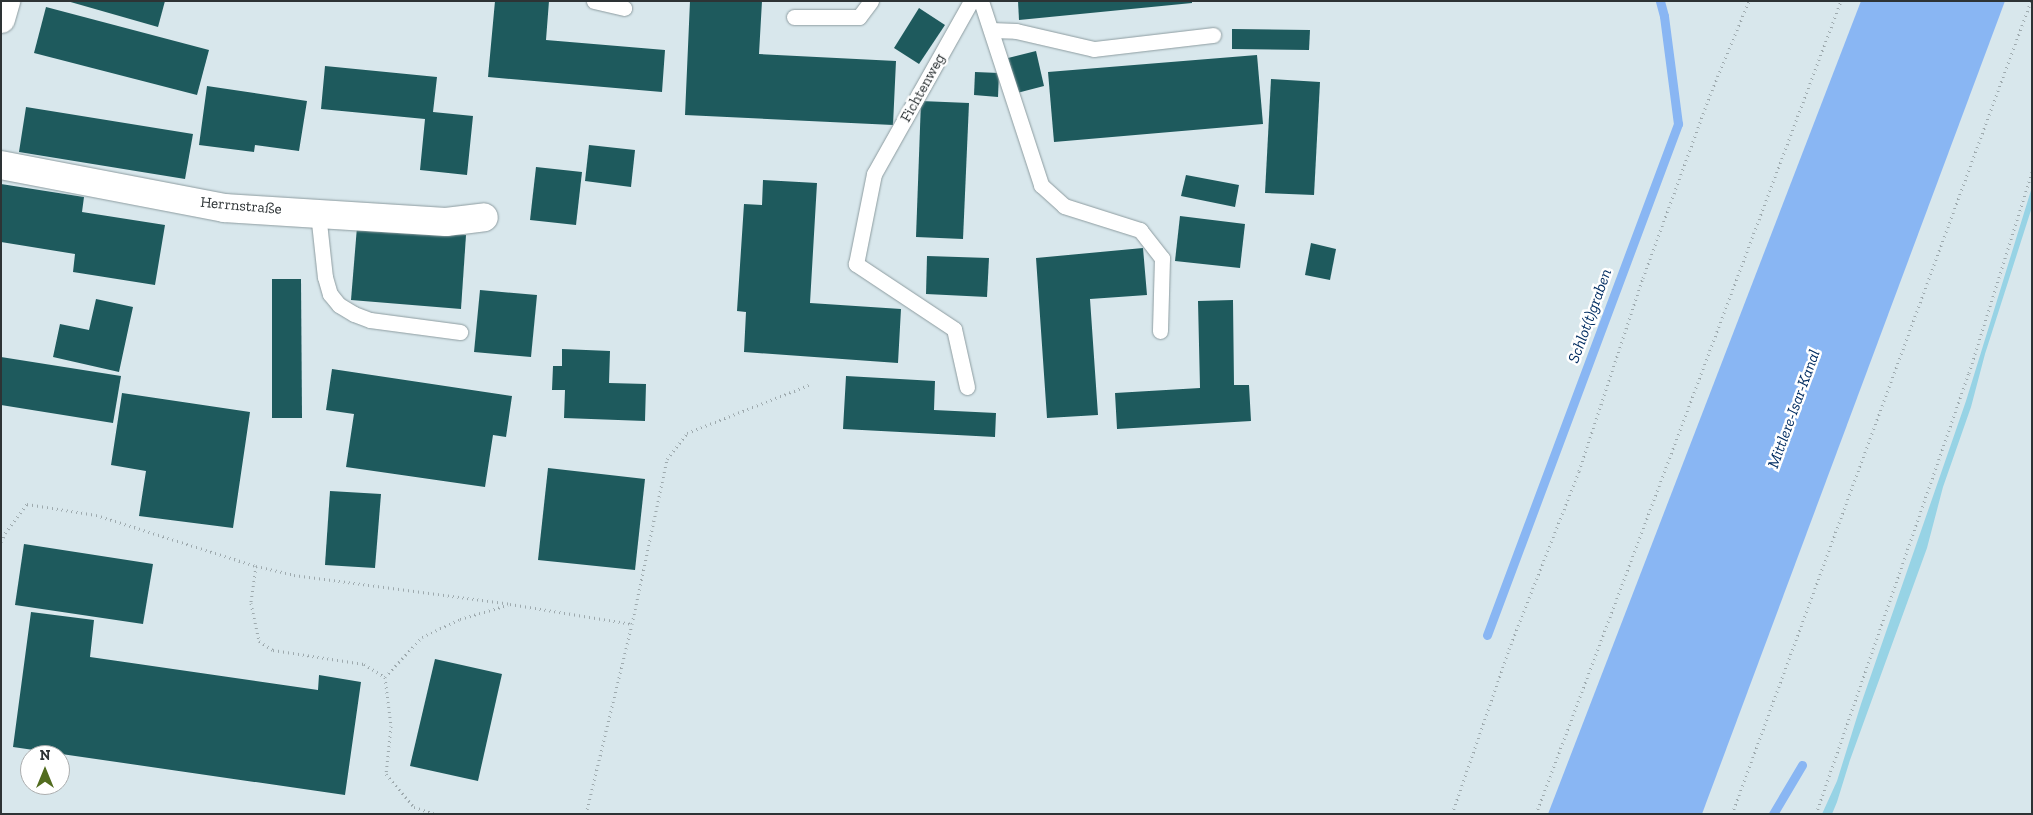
<!DOCTYPE html>
<meta charset="utf-8">
<style>
body{margin:0}
#map{position:relative;width:2033px;height:815px;overflow:hidden;background:#d8e7ec;font-family:"Zilla Slab",serif}
div>[style]{position:absolute}
.green>*{inset:0;background:#97d3e5}
.water>*{inset:0;background:#89b6f3}
.stream>*{height:9px;margin:-4.5px;padding:0 4.5px;transform-origin:4.5px;border-radius:4.5px;background:#89b6f3}
.building>*{inset:0;background:#1e5a5d}
.path>*{height:3px;margin-top:-1.5px;transform-origin:0;background:repeating-linear-gradient(90deg,#9eaaae 0 1px,transparent 0 5px)}
.roads{filter:drop-shadow(0 0 1px #8d9ca0) drop-shadow(0 0 1px #8d9ca0)}
.lane>*{height:15px;margin:-7.5px;padding:0 7.5px;transform-origin:7.5px;border-radius:7.5px;background:#fff}
.street>*{height:28px;margin:-14px;padding:0 14px;transform-origin:14px;border-radius:14px;background:#fff}
span{translate:-50% -50%;white-space:nowrap;text-align:center;line-height:1.15;-webkit-text-stroke:5px #fff;paint-order:stroke}
.street-label{font-size:15px;color:#2d3335}
.water-label{font-size:16px;color:#002c61;font-style:italic}
.frame{position:absolute;inset:0;border:2px solid #2d3335;pointer-events:none}
.north{position:absolute;left:20px;top:745px;width:50px;height:50px;box-sizing:border-box;background:#fff;border:1px solid #abadae;border-radius:50%;rotate:0deg;font-size:14px;font-weight:700;line-height:20px;text-align:center;color:#2d3335}
.north::after{content:'';display:block;margin:auto;width:18px;height:22px;background:#526c1f;clip-path:polygon(50% 0,100% 100%,50% 72%,0 100%)}
</style>
<div id="map">
<div class="green">
<i style="clip-path:polygon(2032px 187px,2032px 207px,1985px 354px,1971px 407px,1943px 487px,1927px 548px,1850px 760px,1837px 802px,1832px 814px,1822px 814px,1837px 781px,1861px 704px,1966px 401px)"></i>
</div>
<div class="water">
<i style="clip-path:polygon(1861px 1px,2005px 1px,1702px 814px,1548px 814px)"></i>
</div>
<div class="stream">
<i style="left:1487px;top:635px;width:546px;rotate:-69.51deg"></i>
<i style="left:1678px;top:124px;width:109px;rotate:-97.4deg"></i>
<i style="left:1664px;top:16px;width:16px;rotate:-105deg"></i>
<i style="left:1773px;top:814px;width:57px;rotate:-59.4deg"></i>
</div>
<div class="building">
<i style="clip-path:polygon(67px 1px,165px 1px,158px 27px)"></i>
<i style="clip-path:polygon(495px 1px,549px 1px,546px 40px,665px 50px,662px 92px,488px 77px)"></i>
<i style="clip-path:polygon(690px 1px,762px 1px,759px 54px,896px 61px,893px 125px,685px 115px)"></i>
<i style="clip-path:polygon(1018px 1px,1192px 1px,1192px 3px,1019px 20px)"></i>
<i style="clip-path:polygon(46px 7px,209px 50px,197px 95px,34px 53px)"></i>
<i style="clip-path:polygon(919px 8px,945px 25px,919px 64px,894px 48px)"></i>
<i style="clip-path:polygon(1232px 29px,1310px 30px,1309px 50px,1232px 49px)"></i>
<i style="clip-path:polygon(1036px 51px,1044px 86px,1017px 93px,1008px 58px)"></i>
<i style="clip-path:polygon(1257px 55px,1263px 124px,1054px 142px,1048px 72px)"></i>
<i style="clip-path:polygon(325px 66px,437px 77px,433px 112px,473px 116px,467px 175px,420px 170px,425px 119px,321px 109px)"></i>
<i style="clip-path:polygon(975px 72px,999px 73px,998px 97px,974px 95px)"></i>
<i style="clip-path:polygon(1271px 79px,1320px 82px,1314px 195px,1265px 193px)"></i>
<i style="clip-path:polygon(207px 86px,307px 101px,299px 151px,255px 145px,254px 152px,199px 145px)"></i>
<i style="clip-path:polygon(921px 101px,969px 103px,963px 239px,916px 237px)"></i>
<i style="clip-path:polygon(26px 107px,193px 134px,185px 179px,19px 152px)"></i>
<i style="clip-path:polygon(589px 145px,635px 150px,631px 187px,585px 181px)"></i>
<i style="clip-path:polygon(536px 167px,582px 172px,576px 225px,530px 220px)"></i>
<i style="clip-path:polygon(1186px 175px,1239px 185px,1235px 207px,1181px 196px)"></i>
<i style="clip-path:polygon(763px 180px,817px 183px,810px 303px,901px 309px,898px 363px,744px 352px,746px 312px,737px 311px,744px 204px,762px 205px)"></i>
<i style="clip-path:polygon(1px 184px,84px 197px,82px 212px,165px 225px,155px 285px,73px 272px,75px 254px,1px 242px)"></i>
<i style="clip-path:polygon(1180px 216px,1245px 224px,1240px 268px,1175px 261px)"></i>
<i style="clip-path:polygon(357px 227px,466px 235px,461px 309px,351px 300px)"></i>
<i style="clip-path:polygon(1311px 243px,1336px 249px,1330px 280px,1305px 275px)"></i>
<i style="clip-path:polygon(1143px 248px,1147px 295px,1090px 299px,1098px 415px,1047px 418px,1036px 258px)"></i>
<i style="clip-path:polygon(927px 256px,989px 258px,987px 297px,926px 294px)"></i>
<i style="clip-path:polygon(272px 279px,301px 279px,302px 418px,272px 418px)"></i>
<i style="clip-path:polygon(480px 290px,537px 295px,531px 357px,474px 352px)"></i>
<i style="clip-path:polygon(96px 299px,133px 307px,119px 372px,53px 357px,60px 324px,89px 330px)"></i>
<i style="clip-path:polygon(1233px 300px,1234px 385px,1249px 385px,1251px 421px,1117px 429px,1115px 393px,1200px 388px,1198px 301px)"></i>
<i style="clip-path:polygon(562px 349px,610px 351px,609px 383px,646px 384px,645px 421px,564px 418px,565px 390px,552px 390px,553px 366px,562px 366px)"></i>
<i style="clip-path:polygon(1px 357px,121px 376px,113px 423px,1px 405px)"></i>
<i style="clip-path:polygon(332px 369px,512px 396px,506px 437px,493px 435px,485px 487px,346px 467px,354px 414px,326px 410px)"></i>
<i style="clip-path:polygon(846px 376px,935px 381px,934px 410px,996px 413px,995px 437px,843px 429px)"></i>
<i style="clip-path:polygon(122px 393px,250px 412px,233px 528px,139px 516px,146px 471px,111px 465px)"></i>
<i style="clip-path:polygon(548px 468px,645px 479px,635px 570px,538px 560px)"></i>
<i style="clip-path:polygon(330px 491px,381px 494px,375px 568px,325px 565px)"></i>
<i style="clip-path:polygon(24px 544px,153px 564px,143px 624px,15px 605px)"></i>
<i style="clip-path:polygon(31px 612px,94px 620px,90px 657px,318px 690px,319px 675px,361px 682px,345px 795px,13px 747px)"></i>
<i style="clip-path:polygon(435px 659px,502px 674px,478px 781px,410px 766px)"></i>
</div>
<div class="path">
<i style="left:1px;top:542px;width:10px;rotate:-66deg"></i>
<i style="left:5px;top:533px;width:36px;rotate:-53deg"></i>
<i style="left:27px;top:504px;width:70px;rotate:9.1deg"></i>
<i style="left:96px;top:515px;width:168px;rotate:17.7deg"></i>
<i style="left:256px;top:566px;width:39px;rotate:13deg"></i>
<i style="left:294px;top:575px;width:218px;rotate:7.6deg"></i>
<i style="left:510px;top:604px;width:124px;rotate:9.3deg"></i>
<i style="left:256px;top:566px;width:37px;rotate:98deg"></i>
<i style="left:251px;top:603px;width:39px;rotate:78deg"></i>
<i style="left:259px;top:641px;width:17px;rotate:33deg"></i>
<i style="left:273px;top:650px;width:92px;rotate:8.7deg"></i>
<i style="left:364px;top:664px;width:25px;rotate:32deg"></i>
<i style="left:385px;top:677px;width:49px;rotate:83deg"></i>
<i style="left:391px;top:726px;width:48px;rotate:95.9deg"></i>
<i style="left:386px;top:774px;width:43px;rotate:49.7deg"></i>
<i style="left:414px;top:807px;width:23px;rotate:18deg"></i>
<i style="left:385px;top:677px;width:54px;rotate:-47.2deg"></i>
<i style="left:422px;top:637px;width:42px;rotate:-25.3deg"></i>
<i style="left:460px;top:619px;width:50px;rotate:-16.3deg"></i>
<i style="left:586px;top:814px;width:195px;rotate:-76.4deg"></i>
<i style="left:632px;top:624px;width:169px;rotate:-78deg"></i>
<i style="left:667px;top:459px;width:33px;rotate:-52deg"></i>
<i style="left:687px;top:433px;width:131px;rotate:-21.5deg"></i>
<i style="left:1452px;top:814px;width:175px;rotate:-70.9deg"></i>
<i style="left:1509px;top:649px;width:191px;rotate:-68.5deg"></i>
<i style="left:1579px;top:471px;width:203px;rotate:-71.7deg"></i>
<i style="left:1643px;top:278px;width:195px;rotate:-69.9deg"></i>
<i style="left:1710px;top:95px;width:102px;rotate:-67.5deg"></i>
<i style="left:1536px;top:814px;width:868px;rotate:-69.44deg"></i>
<i style="left:1732px;top:814px;width:866px;rotate:-69.81deg"></i>
<i style="left:1816px;top:814px;width:467px;rotate:-70.9deg"></i>
<i style="left:1969px;top:373px;width:211px;rotate:-72.6deg"></i>
</div>
<div class="roads">
<div class="lane">
<i style="left:594px;top:1px;width:31px;rotate:13deg"></i>
<i style="left:981px;top:1px;width:194px;rotate:71.9deg"></i>
<i style="left:1041px;top:185px;width:31px;rotate:42deg"></i>
<i style="left:1064px;top:206px;width:80px;rotate:17.5deg"></i>
<i style="left:1140px;top:230px;width:36px;rotate:52deg"></i>
<i style="left:1162px;top:258px;width:73px;rotate:91.6deg"></i>
<i style="left:794px;top:17px;width:65px"></i>
<i style="left:859px;top:17px;width:20px;rotate:-53deg"></i>
<i style="left:991px;top:30px;width:25px;rotate:2deg"></i>
<i style="left:1016px;top:31px;width:80px;rotate:13deg"></i>
<i style="left:1094px;top:49px;width:120px;rotate:-6.7deg"></i>
<i style="left:318px;top:213px;width:64px;rotate:83.8deg"></i>
<i style="left:325px;top:277px;width:18px;rotate:74deg"></i>
<i style="left:330px;top:294px;width:14px;rotate:51deg"></i>
<i style="left:339px;top:305px;width:17px;rotate:31deg"></i>
<i style="left:354px;top:314px;width:17px;rotate:21deg"></i>
<i style="left:370px;top:320px;width:91px;rotate:7.6deg"></i>
<i style="left:967px;top:387px;width:59px;rotate:-102.6deg"></i>
<i style="left:954px;top:329px;width:118px;rotate:-146.4deg"></i>
<i style="left:856px;top:264px;width:92px;rotate:-78.7deg"></i>
<i style="left:874px;top:174px;width:198px;rotate:-60.7deg"></i>
</div>
<div class="street">
<i style="left:1px;top:19px;width:19px;rotate:-74deg"></i>
<i style="left:1px;top:165px;width:227px;rotate:10.9deg"></i>
<i style="left:224px;top:208px;width:222px;rotate:3.6deg"></i>
<i style="left:446px;top:222px;width:38px;rotate:-7deg"></i>
</div>
</div>
<div class="street-label">
<span style="left:923px;top:88px;rotate:-61deg">Fichtenweg</span>
<span style="left:241px;top:206px;rotate:5deg">Herrnstraße</span>
</div>
<div class="water-label">
<span style="left:1590px;top:316px;rotate:-70deg">Schlot(t)graben</span>
<span style="left:1794px;top:409px;rotate:-70deg">Mittlere-Isar-Kanal</span>
</div>
<div class="frame"></div>
<div class="north">N</div>
</div>
